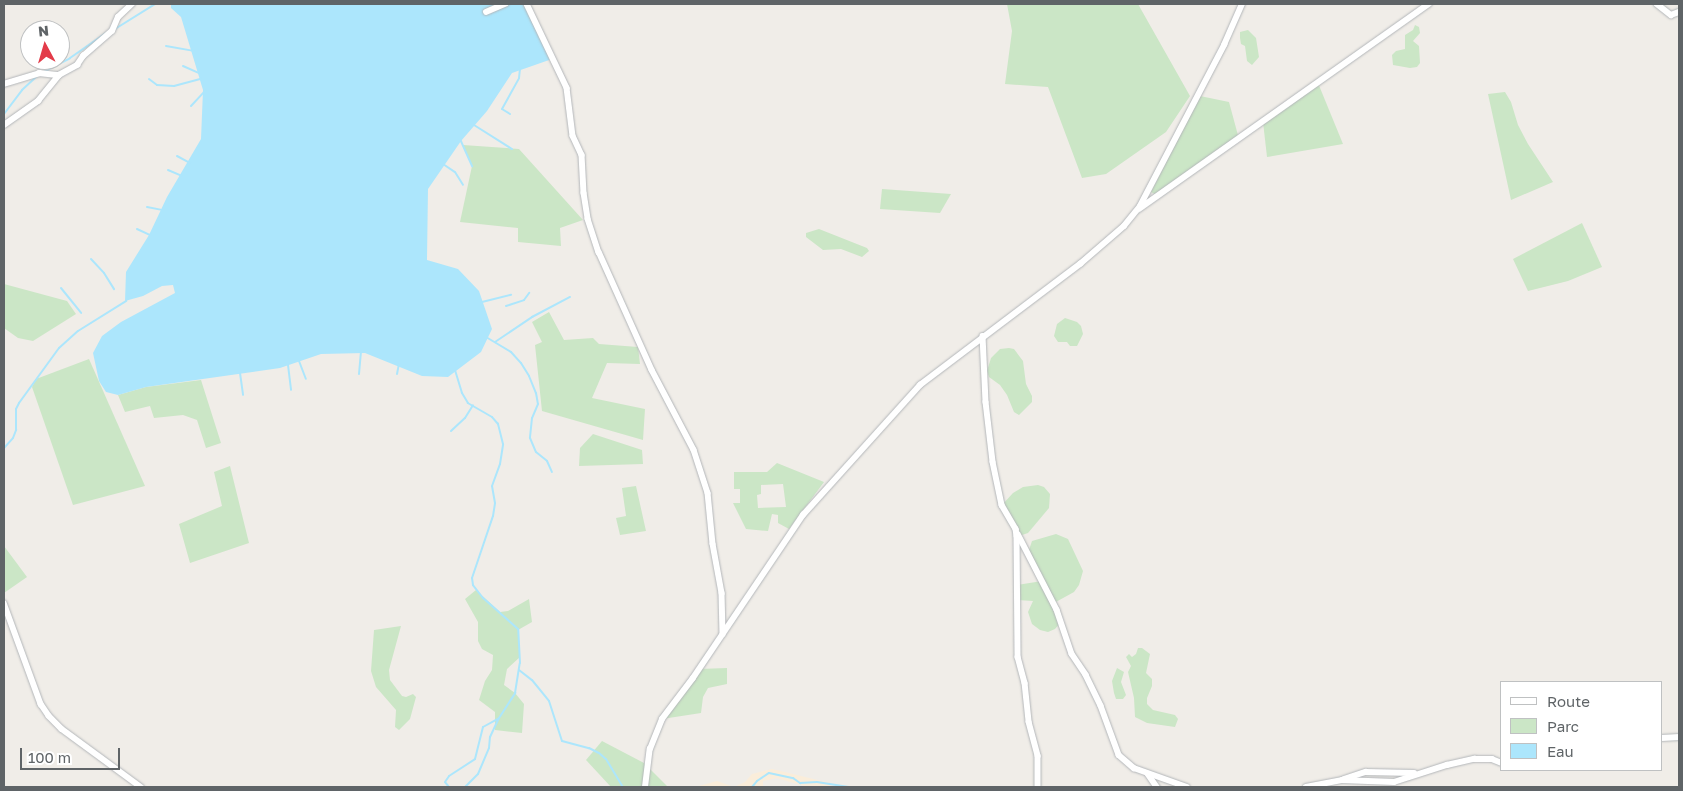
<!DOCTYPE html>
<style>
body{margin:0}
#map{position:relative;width:1683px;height:791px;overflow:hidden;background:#f0ede8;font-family:"Golos Text",sans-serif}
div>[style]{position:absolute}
.green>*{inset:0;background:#cbe6c6}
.sand>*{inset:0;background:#faedda}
.water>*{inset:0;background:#ace6fc}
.stream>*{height:2px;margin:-1px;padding:0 1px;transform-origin:1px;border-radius:1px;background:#ace6fc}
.roads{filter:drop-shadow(0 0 1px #b3b6b9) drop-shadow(0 0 1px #b3b6b9)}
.street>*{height:5.5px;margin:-2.75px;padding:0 2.75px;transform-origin:2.75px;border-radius:2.75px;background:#fff}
span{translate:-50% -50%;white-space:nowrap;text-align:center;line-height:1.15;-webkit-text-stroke:5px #fff;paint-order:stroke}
.frame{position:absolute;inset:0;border:5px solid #5f6467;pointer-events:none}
.legend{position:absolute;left:1500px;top:681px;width:162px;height:90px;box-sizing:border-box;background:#fff;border:1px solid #bfc1c2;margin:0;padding:6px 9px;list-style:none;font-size:15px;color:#5f6467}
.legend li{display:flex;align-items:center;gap:10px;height:25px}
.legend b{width:25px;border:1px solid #bfc1c2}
.north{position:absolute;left:20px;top:20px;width:50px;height:50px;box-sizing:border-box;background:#fff;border:1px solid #bfc1c2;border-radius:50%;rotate:354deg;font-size:14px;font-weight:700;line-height:20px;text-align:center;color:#5f6467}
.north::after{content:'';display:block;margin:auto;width:18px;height:22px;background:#e33b49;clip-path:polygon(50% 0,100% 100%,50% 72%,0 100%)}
.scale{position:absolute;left:20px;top:748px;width:100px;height:22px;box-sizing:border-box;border:2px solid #5f6467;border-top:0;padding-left:6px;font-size:15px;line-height:18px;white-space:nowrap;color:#5f6467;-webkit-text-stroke:4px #fff;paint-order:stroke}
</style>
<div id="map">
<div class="green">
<i style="clip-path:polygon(1007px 4px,1138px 4px,1190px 96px,1166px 132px,1106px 174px,1082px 178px,1048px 87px,1005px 84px,1012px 31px)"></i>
<i style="clip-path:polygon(1415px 25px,1419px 27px,1420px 33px,1413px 41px,1419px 46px,1420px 63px,1417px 67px,1410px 68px,1393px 65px,1392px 55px,1396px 51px,1405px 49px,1405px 35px,1413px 30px)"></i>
<i style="clip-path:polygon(1248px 30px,1256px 38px,1259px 57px,1252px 65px,1247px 61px,1245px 46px,1241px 44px,1240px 38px,1240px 32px)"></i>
<i style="clip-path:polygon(1318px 83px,1343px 144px,1267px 157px,1263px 122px)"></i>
<i style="clip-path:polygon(1505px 92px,1511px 102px,1518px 125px,1528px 144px,1553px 182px,1511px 200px,1488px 94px)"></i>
<i style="clip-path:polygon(1200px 96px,1229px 102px,1239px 139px,1158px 196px,1151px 192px)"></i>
<i style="clip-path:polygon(463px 145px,519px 149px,583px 220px,560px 228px,561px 246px,518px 242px,518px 228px,460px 222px,472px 166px)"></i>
<i style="clip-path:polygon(882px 189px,951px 194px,940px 213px,880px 209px)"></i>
<i style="clip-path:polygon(1582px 223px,1602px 267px,1568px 281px,1528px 291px,1513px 259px)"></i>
<i style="clip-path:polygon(819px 229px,867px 248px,869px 251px,862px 257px,841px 249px,823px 250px,806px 237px,806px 233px)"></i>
<i style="clip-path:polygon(4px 284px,67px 301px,76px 314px,33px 341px,18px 338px,4px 328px)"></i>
<i style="clip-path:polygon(549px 312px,564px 340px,593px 338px,599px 344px,638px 347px,640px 364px,607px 363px,592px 398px,645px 409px,643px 440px,542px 411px,535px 345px,542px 342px,532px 322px)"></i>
<i style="clip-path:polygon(1065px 318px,1077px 322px,1081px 326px,1083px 334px,1077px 346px,1070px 346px,1067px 342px,1058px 342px,1054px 336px,1057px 324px)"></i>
<i style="clip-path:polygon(1009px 348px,1014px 349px,1023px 361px,1026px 384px,1032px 396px,1032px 402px,1019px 415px,1014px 412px,1007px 395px,1000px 385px,989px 377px,987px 371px,991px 358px,1000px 349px)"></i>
<i style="clip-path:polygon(89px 359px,145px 486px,73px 505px,32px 387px,36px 379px)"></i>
<i style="clip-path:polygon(201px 380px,221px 443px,206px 448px,197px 420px,183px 415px,154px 418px,150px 406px,125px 412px,118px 395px,146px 387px)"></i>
<i style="clip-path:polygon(593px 434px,642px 450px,643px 464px,579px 466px,580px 448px)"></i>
<i style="clip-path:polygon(evenodd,777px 463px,824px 482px,789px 529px,778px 523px,778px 515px,772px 514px,768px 531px,746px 529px,733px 503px,740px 503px,740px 489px,734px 489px,734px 472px,767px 472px,777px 463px,783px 484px,786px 507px,758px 508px,757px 495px,761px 494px,761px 485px,783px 484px)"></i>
<i style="clip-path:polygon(230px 466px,249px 543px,190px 563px,179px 524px,222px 506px,214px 472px)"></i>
<i style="clip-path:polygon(1038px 485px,1044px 487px,1050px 494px,1049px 508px,1028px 533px,1019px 536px,1002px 505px,1013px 493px,1023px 487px)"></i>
<i style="clip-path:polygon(636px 486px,646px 531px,620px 535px,616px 518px,626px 516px,622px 488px)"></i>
<i style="clip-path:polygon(1056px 534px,1068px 539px,1083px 571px,1079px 585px,1074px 592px,1054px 603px,1061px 622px,1055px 629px,1048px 632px,1040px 630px,1032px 624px,1028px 612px,1033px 601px,1017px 600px,1017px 585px,1042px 581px,1028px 553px,1032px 541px)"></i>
<i style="clip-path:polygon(4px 546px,27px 577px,4px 593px)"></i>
<i style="clip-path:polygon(476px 590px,500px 612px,508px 611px,529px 599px,532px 622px,518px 630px,520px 657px,507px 669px,504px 685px,515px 693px,524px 704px,522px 733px,495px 730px,495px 712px,479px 700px,485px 681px,492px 670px,493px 655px,482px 649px,478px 641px,478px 622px,465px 599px)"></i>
<i style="clip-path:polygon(401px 626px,389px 670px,390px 680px,402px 696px,406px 697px,413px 694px,416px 697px,410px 719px,399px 730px,395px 727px,396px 710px,376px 687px,371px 671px,374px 630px)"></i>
<i style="clip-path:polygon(1138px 648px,1142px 648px,1150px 654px,1146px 673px,1152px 679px,1152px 686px,1147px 698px,1147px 704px,1153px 710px,1175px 715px,1178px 719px,1175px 727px,1147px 723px,1135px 717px,1134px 698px,1128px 672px,1131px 666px,1126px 657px,1129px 654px,1132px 657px,1136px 654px)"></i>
<i style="clip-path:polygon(727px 668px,727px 684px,708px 688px,703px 697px,701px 713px,662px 719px,699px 669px)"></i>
<i style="clip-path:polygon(1117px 668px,1124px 672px,1121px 682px,1126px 695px,1123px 699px,1116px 699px,1114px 693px,1112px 681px)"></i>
<i style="clip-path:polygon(602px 741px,644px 763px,668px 787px,611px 787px,586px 760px)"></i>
</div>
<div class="sand">
<i style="clip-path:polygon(772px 769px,830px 783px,829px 787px,807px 787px,777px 778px,763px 781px,763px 787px,695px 787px,717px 781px,734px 787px,745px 782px,752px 774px)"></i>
</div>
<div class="water">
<i style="clip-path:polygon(171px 4px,525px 4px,552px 59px,512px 73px,487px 111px,461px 141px,428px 189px,427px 260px,458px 269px,479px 291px,492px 329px,481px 352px,448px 377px,422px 376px,365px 353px,321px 354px,280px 368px,146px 387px,118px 395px,106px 392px,99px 381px,93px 353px,102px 336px,121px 322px,175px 293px,173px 285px,162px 286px,143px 296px,125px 301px,126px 272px,149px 235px,167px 197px,201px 139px,203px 90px,181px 17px,171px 8px)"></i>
</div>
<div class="stream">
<i style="left:115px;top:29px;width:47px;rotate:-32deg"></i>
<i style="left:166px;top:46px;width:28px;rotate:10deg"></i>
<i style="left:183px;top:66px;width:17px;rotate:24deg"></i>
<i style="left:45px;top:71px;width:28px;rotate:-27deg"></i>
<i style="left:70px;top:58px;width:44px;rotate:-34.8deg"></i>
<i style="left:149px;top:79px;width:10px;rotate:37deg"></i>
<i style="left:157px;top:85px;width:17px;rotate:3deg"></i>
<i style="left:174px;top:86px;width:28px;rotate:-15deg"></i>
<i style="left:191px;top:106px;width:21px;rotate:-47deg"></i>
<i style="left:4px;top:114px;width:30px;rotate:-53deg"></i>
<i style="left:22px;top:90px;width:21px;rotate:-43deg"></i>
<i style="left:510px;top:114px;width:9px;rotate:-148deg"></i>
<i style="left:502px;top:109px;width:35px;rotate:-61deg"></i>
<i style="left:519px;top:78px;width:10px;rotate:-84deg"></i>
<i style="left:474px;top:125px;width:45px;rotate:32.3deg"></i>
<i style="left:460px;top:139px;width:30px;rotate:66deg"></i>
<i style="left:177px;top:156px;width:15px;rotate:28deg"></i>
<i style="left:443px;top:164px;width:14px;rotate:34deg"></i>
<i style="left:455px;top:172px;width:15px;rotate:58deg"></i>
<i style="left:168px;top:170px;width:15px;rotate:23deg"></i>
<i style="left:147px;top:207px;width:15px;rotate:11deg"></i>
<i style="left:137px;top:229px;width:14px;rotate:25deg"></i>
<i style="left:91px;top:259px;width:19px;rotate:47deg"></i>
<i style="left:104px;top:273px;width:19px;rotate:58deg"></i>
<i style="left:61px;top:288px;width:32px;rotate:51deg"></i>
<i style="left:482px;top:302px;width:30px;rotate:-14deg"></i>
<i style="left:506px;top:306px;width:19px;rotate:-18deg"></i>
<i style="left:524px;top:300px;width:9px;rotate:-54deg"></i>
<i style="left:486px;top:337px;width:29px;rotate:31deg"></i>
<i style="left:511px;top:352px;width:15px;rotate:48deg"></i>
<i style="left:521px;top:363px;width:15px;rotate:58deg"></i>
<i style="left:529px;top:376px;width:18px;rotate:68deg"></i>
<i style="left:536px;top:393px;width:11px;rotate:80deg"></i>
<i style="left:538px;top:404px;width:15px;rotate:113deg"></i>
<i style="left:532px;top:418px;width:20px;rotate:96deg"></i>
<i style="left:530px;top:438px;width:15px;rotate:67deg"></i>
<i style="left:536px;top:452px;width:14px;rotate:39deg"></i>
<i style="left:547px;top:461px;width:12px;rotate:66deg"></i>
<i style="left:495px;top:342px;width:45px;rotate:-34deg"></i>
<i style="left:532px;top:317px;width:43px;rotate:-27.8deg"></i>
<i style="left:299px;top:361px;width:19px;rotate:69deg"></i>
<i style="left:288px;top:365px;width:25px;rotate:83deg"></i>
<i style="left:240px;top:373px;width:22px;rotate:82deg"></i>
<i style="left:359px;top:374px;width:22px;rotate:-85deg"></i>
<i style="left:397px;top:374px;width:10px;rotate:-79deg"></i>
<i style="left:451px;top:431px;width:19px;rotate:-43deg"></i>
<i style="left:465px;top:418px;width:15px;rotate:-58deg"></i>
<i style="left:4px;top:448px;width:13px;rotate:-48deg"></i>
<i style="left:13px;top:438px;width:9px;rotate:-69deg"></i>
<i style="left:16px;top:430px;width:21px;rotate:-90deg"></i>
<i style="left:16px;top:409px;width:7px;rotate:-63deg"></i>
<i style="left:19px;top:403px;width:68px;rotate:-54deg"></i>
<i style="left:59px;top:348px;width:25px;rotate:-42deg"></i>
<i style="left:78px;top:331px;width:57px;rotate:-32deg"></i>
<i style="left:519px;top:670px;width:16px;rotate:38deg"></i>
<i style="left:532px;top:680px;width:27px;rotate:51deg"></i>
<i style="left:549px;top:701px;width:42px;rotate:72deg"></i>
<i style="left:562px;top:741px;width:28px;rotate:15deg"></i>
<i style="left:589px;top:748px;width:11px;rotate:27deg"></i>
<i style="left:599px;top:753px;width:9px;rotate:41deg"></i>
<i style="left:606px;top:759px;width:33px;rotate:59deg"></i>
<i style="left:449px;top:787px;width:6px;rotate:-129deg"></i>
<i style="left:445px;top:782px;width:7px;rotate:-56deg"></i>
<i style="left:449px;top:776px;width:31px;rotate:-33deg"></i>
<i style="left:475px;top:759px;width:33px;rotate:-76deg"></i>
<i style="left:483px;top:727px;width:18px;rotate:-29deg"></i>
<i style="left:499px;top:718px;width:30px;rotate:-57deg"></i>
<i style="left:515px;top:693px;width:30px;rotate:-81deg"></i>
<i style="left:520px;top:663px;width:34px;rotate:-93deg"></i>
<i style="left:518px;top:629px;width:47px;rotate:-138.5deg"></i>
<i style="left:483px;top:598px;width:16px;rotate:-128deg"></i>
<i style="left:473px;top:585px;width:7px;rotate:-98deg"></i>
<i style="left:472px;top:578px;width:65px;rotate:-71.3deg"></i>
<i style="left:493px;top:516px;width:13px;rotate:-81deg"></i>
<i style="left:495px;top:503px;width:17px;rotate:-100deg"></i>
<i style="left:492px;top:486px;width:23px;rotate:-70deg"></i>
<i style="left:500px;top:464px;width:20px;rotate:-81deg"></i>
<i style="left:503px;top:444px;width:21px;rotate:-104deg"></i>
<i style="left:498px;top:424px;width:9px;rotate:-131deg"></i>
<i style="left:492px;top:417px;width:28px;rotate:-150deg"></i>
<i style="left:468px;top:403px;width:12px;rotate:-121deg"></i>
<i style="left:462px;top:393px;width:24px;rotate:-107deg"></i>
<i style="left:465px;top:787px;width:18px;rotate:-45deg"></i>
<i style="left:478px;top:774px;width:28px;rotate:-67deg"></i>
<i style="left:489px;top:748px;width:11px;rotate:-85deg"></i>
<i style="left:490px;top:737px;width:21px;rotate:-65deg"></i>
<i style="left:752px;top:787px;width:8px;rotate:-50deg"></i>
<i style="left:757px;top:781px;width:14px;rotate:-34deg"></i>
<i style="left:769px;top:773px;width:25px;rotate:12deg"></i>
<i style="left:793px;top:778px;width:9px;rotate:36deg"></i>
<i style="left:800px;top:783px;width:17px;rotate:-3deg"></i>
<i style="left:817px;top:782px;width:32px;rotate:9deg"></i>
</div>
<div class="roads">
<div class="street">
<i style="left:527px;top:4px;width:93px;rotate:64.5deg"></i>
<i style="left:567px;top:88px;width:48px;rotate:82.9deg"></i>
<i style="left:573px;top:136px;width:21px;rotate:65deg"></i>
<i style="left:582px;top:155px;width:38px;rotate:87deg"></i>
<i style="left:584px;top:193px;width:26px;rotate:81deg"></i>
<i style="left:588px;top:219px;width:35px;rotate:72deg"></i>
<i style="left:599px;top:252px;width:129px;rotate:65.8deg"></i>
<i style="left:652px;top:370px;width:90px;rotate:62.3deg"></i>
<i style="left:694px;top:450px;width:45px;rotate:72deg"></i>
<i style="left:708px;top:493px;width:51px;rotate:84.4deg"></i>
<i style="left:713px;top:544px;width:50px;rotate:79.6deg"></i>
<i style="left:722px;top:593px;width:41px;rotate:88.6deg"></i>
<i style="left:1657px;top:4px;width:18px;rotate:38deg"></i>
<i style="left:1671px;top:15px;width:9px;rotate:-21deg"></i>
<i style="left:486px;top:12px;width:21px;rotate:-23deg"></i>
<i style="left:4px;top:84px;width:37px;rotate:-17deg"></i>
<i style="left:39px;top:73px;width:20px;rotate:6deg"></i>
<i style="left:4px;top:125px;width:42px;rotate:-35.2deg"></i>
<i style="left:38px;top:101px;width:33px;rotate:-51deg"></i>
<i style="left:59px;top:75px;width:21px;rotate:-29deg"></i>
<i style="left:77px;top:65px;width:11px;rotate:-56deg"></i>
<i style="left:83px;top:56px;width:38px;rotate:-41deg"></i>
<i style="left:112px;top:31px;width:15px;rotate:-67deg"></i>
<i style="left:118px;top:17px;width:19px;rotate:-43deg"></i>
<i style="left:1139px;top:209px;width:355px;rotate:-35.3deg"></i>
<i style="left:983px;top:336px;width:66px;rotate:87.4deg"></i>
<i style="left:986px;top:402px;width:60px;rotate:83.3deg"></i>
<i style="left:993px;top:462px;width:44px;rotate:78.2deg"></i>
<i style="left:1002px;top:505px;width:28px;rotate:60deg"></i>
<i style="left:1016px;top:529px;width:7px;rotate:82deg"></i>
<i style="left:1017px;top:536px;width:121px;rotate:89.5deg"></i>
<i style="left:1018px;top:657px;width:27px;rotate:75deg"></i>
<i style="left:1025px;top:683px;width:39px;rotate:84deg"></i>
<i style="left:1029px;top:722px;width:35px;rotate:75deg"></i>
<i style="left:1038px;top:756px;width:31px;rotate:90deg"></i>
<i style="left:1018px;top:534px;width:85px;rotate:62.8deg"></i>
<i style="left:1057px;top:610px;width:46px;rotate:71.2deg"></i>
<i style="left:1072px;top:654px;width:25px;rotate:56deg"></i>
<i style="left:1086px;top:675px;width:34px;rotate:64deg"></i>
<i style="left:1101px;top:706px;width:52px;rotate:69.8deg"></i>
<i style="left:1119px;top:755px;width:20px;rotate:41deg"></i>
<i style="left:1134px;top:768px;width:56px;rotate:19.7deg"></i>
<i style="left:4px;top:603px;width:108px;rotate:69.9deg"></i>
<i style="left:41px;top:704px;width:14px;rotate:56deg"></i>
<i style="left:49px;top:716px;width:18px;rotate:45deg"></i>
<i style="left:62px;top:729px;width:98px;rotate:36.3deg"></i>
<i style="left:1662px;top:738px;width:17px;rotate:-3deg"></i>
<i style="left:1148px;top:774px;width:16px;rotate:55deg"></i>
<i style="left:1344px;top:779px;width:23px;rotate:-18deg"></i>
<i style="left:1366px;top:772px;width:48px;rotate:1.2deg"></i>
<i style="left:645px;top:787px;width:38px;rotate:-83deg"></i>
<i style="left:650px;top:749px;width:32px;rotate:-68deg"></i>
<i style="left:662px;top:719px;width:51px;rotate:-52.9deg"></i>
<i style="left:693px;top:678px;width:197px;rotate:-56deg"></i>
<i style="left:803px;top:515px;width:175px;rotate:-48deg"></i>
<i style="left:920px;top:385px;width:201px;rotate:-37.1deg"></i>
<i style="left:1080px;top:264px;width:58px;rotate:-40.8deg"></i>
<i style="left:1124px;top:226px;width:26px;rotate:-51deg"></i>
<i style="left:1140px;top:206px;width:182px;rotate:-62.4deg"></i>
<i style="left:1224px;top:45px;width:45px;rotate:-66.3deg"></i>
<i style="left:1306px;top:787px;width:37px;rotate:-11deg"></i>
<i style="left:1342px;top:780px;width:52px;rotate:2.2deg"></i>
<i style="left:1394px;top:782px;width:56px;rotate:-17.8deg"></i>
<i style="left:1447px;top:765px;width:28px;rotate:-13deg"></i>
<i style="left:1474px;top:759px;width:18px"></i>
<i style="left:1492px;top:759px;width:11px;rotate:22deg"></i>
</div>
</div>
<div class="frame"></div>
<ul class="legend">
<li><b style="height:6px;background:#fff"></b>Route</li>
<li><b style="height:14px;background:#cbe6c6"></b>Parc</li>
<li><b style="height:14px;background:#ace6fc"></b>Eau</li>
</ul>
<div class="north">N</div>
<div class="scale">100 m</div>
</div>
